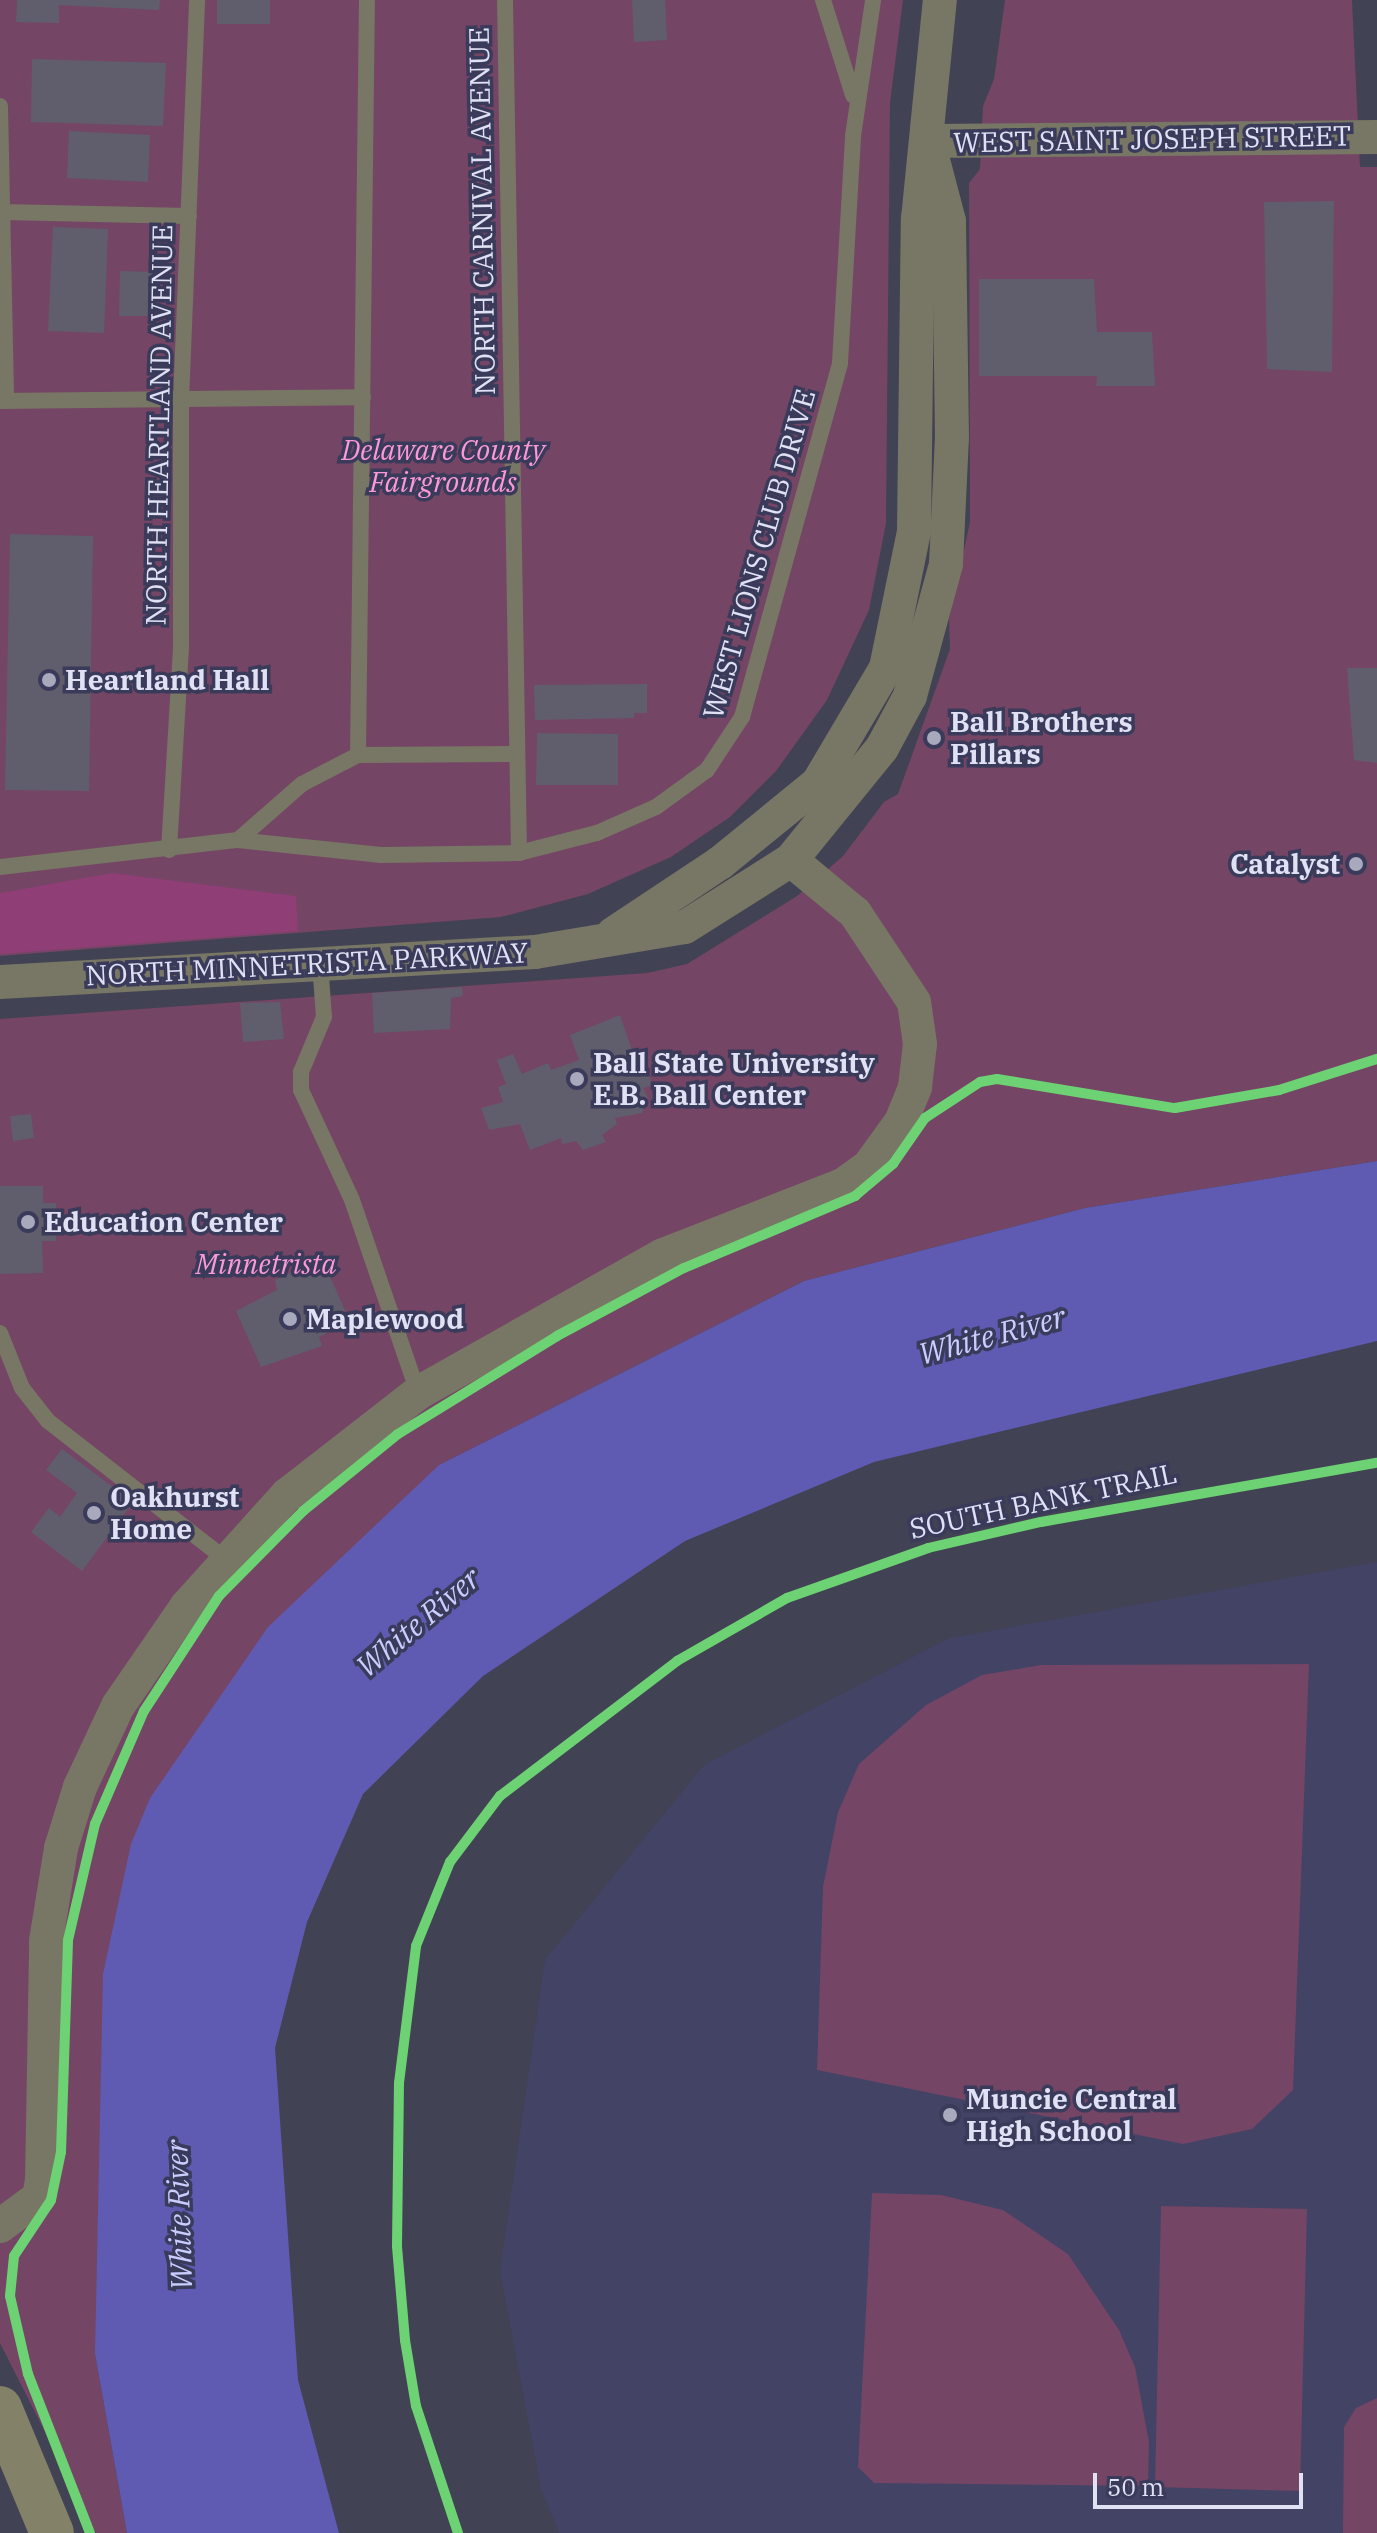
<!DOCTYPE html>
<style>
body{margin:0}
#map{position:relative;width:1377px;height:2533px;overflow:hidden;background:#414253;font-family:"IBM Plex Serif",serif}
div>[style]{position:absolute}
.built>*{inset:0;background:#434366}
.green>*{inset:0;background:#744565}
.forest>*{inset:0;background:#8f3e76}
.water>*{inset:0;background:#5f5bb3}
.building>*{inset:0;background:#605e6c}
.lane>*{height:16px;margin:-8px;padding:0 8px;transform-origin:8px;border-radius:8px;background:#787664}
.street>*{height:34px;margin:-17px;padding:0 17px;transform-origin:17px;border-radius:17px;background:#787664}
.secondary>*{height:44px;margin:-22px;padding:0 22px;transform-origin:22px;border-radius:22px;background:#848169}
.cycleway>*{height:10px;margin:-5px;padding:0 5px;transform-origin:5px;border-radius:5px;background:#6cd273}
.dots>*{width:22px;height:22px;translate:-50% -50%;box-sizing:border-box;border:4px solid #3a3b5a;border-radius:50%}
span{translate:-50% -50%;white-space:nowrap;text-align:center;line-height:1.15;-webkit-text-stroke:7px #3a3b5a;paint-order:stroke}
.street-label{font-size:28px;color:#e0e1f4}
.park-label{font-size:28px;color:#fb98d6;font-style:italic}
.poi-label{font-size:28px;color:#e0e1f4;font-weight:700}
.left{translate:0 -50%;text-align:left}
.right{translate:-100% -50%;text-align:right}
.water-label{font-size:30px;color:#cacdff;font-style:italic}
.scale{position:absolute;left:1093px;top:2473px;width:210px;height:36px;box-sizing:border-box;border:4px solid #e0e1f4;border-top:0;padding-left:10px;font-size:24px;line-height:28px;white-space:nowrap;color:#e0e1f4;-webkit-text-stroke:6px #3a3b5a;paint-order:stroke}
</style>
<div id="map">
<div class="built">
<i style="clip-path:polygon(1377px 1562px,1377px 2533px,559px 2533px,541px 2489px,500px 2271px,545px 1960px,704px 1765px,950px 1638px)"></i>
</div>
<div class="green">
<i style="clip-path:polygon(0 0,903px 0,890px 103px,886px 523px,869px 610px,827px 700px,776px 771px,730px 817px,671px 857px,588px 894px,501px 917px,0 956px)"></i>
<i style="clip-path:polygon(1005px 0,1352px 0,1360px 167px,1377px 167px,1377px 1161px,1085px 1208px,804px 1281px,439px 1465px,95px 2354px,127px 2533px,96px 2533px,0 2343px,0 1019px,647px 973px,687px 964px,797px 896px,843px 856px,884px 802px,898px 794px,950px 649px,949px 619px,970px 522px,969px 183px,980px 169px,983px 106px,994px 79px)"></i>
<i style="clip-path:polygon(1309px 1664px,1293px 2090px,1252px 2129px,1183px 2144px,817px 2070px,823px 1887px,838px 1812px,859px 1764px,926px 1705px,982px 1675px,1041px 1665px)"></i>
<i style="clip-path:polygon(872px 2193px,941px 2195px,1003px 2210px,1068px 2254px,1119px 2330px,1135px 2367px,1149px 2442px,1148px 2486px,874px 2483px,858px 2467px)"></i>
<i style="clip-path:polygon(1161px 2206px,1307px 2209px,1300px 2491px,1155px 2487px)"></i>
<i style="clip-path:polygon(1377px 2398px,1377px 2533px,1343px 2533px,1344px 2427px,1356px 2408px)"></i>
</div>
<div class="forest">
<i style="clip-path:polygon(112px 873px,296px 896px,298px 931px,0 954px,0 893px)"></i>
</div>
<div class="water">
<i style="clip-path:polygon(1377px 1161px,1377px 1341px,874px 1462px,685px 1541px,483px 1676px,363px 1794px,307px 1922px,275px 2048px,298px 2380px,339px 2533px,127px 2533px,95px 2354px,103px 1974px,131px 1844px,150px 1798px,268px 1627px,439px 1465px,804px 1281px,1085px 1208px)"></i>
</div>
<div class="building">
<i style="clip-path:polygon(17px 0,160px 0,159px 10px,59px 5px,59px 23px,16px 22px)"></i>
<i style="clip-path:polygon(217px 0,270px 0,270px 24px,217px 24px)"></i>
<i style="clip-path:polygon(632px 0,665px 0,667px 40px,634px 42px)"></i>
<i style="clip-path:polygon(32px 59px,166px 63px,163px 126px,31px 122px)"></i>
<i style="clip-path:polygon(69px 131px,150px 135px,148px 182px,67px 178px)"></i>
<i style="clip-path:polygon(1334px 201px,1332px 372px,1267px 369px,1264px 202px)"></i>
<i style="clip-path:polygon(53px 227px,108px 229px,104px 333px,48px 331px)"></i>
<i style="clip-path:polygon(120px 271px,158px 272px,156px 316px,119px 316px)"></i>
<i style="clip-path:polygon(979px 279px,1094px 279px,1097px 332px,1152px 332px,1155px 386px,1096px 386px,1097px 376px,979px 376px)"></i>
<i style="clip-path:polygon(10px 534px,93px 536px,89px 791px,5px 790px)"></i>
<i style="clip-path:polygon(1347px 668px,1377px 668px,1377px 763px,1354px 760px)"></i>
<i style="clip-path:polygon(647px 684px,647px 713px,634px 713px,634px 718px,535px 720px,534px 685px)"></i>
<i style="clip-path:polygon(537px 733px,618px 734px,618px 785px,536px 785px)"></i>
<i style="clip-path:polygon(462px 987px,463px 996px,451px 998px,450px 1029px,374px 1033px,372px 993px)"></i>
<i style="clip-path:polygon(280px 1002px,284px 1039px,243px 1042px,240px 1003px)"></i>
<i style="clip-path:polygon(620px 1015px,636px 1062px,642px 1060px,653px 1085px,643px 1088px,648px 1098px,642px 1113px,615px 1118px,617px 1124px,602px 1135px,606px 1142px,583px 1150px,576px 1141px,562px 1144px,561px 1138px,530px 1150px,520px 1124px,489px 1130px,481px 1108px,503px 1102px,498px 1087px,506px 1084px,497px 1060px,513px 1054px,522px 1074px,548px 1063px,551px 1070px,579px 1060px,570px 1035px)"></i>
<i style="clip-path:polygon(31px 1114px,34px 1138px,13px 1141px,10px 1116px)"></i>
<i style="clip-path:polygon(0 1186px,43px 1186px,43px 1203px,56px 1203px,56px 1241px,42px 1241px,43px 1273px,0 1274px)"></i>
<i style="clip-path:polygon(311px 1262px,316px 1272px,326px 1268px,345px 1310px,339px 1314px,344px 1325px,319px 1337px,322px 1346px,261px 1367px,236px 1311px,277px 1290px,275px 1280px)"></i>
<i style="clip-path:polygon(62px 1449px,133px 1502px,82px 1571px,31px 1532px,49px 1508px,60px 1517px,77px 1493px,46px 1470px)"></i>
</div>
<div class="lane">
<i style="left:505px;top:0;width:853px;rotate:89.06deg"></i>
<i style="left:823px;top:0;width:100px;rotate:72.5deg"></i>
<i style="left:0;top:106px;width:295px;rotate:88.8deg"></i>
<i style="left:2px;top:212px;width:187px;rotate:1.2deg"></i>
<i style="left:0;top:401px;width:363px;rotate:-0.6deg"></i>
<i style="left:358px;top:755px;width:755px;rotate:-89.32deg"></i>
<i style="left:238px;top:840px;width:85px;rotate:-41.2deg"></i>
<i style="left:302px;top:784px;width:63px;rotate:-27.4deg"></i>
<i style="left:358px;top:755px;width:158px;rotate:-0.4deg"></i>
<i style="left:169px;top:850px;width:204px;rotate:-86.6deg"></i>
<i style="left:181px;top:646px;width:245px;rotate:-90deg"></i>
<i style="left:181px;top:401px;width:401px;rotate:-87.7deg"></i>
<i style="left:0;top:867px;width:240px;rotate:-6.5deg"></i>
<i style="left:238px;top:840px;width:144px;rotate:6deg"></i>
<i style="left:381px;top:855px;width:138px;rotate:-0.8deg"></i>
<i style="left:519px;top:853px;width:81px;rotate:-14.4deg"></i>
<i style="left:597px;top:833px;width:64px;rotate:-23.8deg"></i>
<i style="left:656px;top:807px;width:63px;rotate:-36deg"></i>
<i style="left:707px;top:770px;width:64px;rotate:-56.6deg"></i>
<i style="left:742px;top:717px;width:367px;rotate:-74.5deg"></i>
<i style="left:840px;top:363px;width:227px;rotate:-86.7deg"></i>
<i style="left:853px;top:136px;width:137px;rotate:-81.6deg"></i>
<i style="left:320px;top:963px;width:54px;rotate:85.8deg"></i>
<i style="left:324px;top:1017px;width:60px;rotate:112.7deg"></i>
<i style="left:301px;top:1072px;width:18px;rotate:90deg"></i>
<i style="left:301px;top:1090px;width:121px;rotate:65.1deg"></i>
<i style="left:352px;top:1200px;width:204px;rotate:71.1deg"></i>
<i style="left:0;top:1333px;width:59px;rotate:68.2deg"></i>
<i style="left:22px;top:1388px;width:42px;rotate:51.8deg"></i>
<i style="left:48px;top:1421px;width:224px;rotate:37.9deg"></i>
</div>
<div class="street">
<i style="left:928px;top:141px;width:449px;rotate:-0.5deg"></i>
<i style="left:613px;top:934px;width:128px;rotate:-33.6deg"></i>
<i style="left:720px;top:863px;width:127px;rotate:-39.2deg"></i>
<i style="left:818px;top:783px;width:134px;rotate:-59.4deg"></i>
<i style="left:886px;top:668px;width:140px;rotate:-78.4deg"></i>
<i style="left:914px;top:531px;width:312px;rotate:-89.3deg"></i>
<i style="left:918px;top:219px;width:220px;rotate:-84.3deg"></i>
<i style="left:0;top:982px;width:536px;rotate:-3.21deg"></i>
<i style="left:535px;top:952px;width:152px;rotate:-9.5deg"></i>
<i style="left:685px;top:927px;width:125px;rotate:-32.3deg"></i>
<i style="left:791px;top:860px;width:144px;rotate:-50.9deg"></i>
<i style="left:882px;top:748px;width:59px;rotate:-61.7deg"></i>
<i style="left:910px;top:696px;width:137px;rotate:-74.7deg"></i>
<i style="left:946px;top:564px;width:126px;rotate:-87.3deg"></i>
<i style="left:952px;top:438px;width:217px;rotate:-90.8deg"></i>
<i style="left:949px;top:221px;width:83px;rotate:-104.7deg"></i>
<i style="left:0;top:2226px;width:49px;rotate:-36.6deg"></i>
<i style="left:39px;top:2197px;width:17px;rotate:-80deg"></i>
<i style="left:42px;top:2180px;width:239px;rotate:-89deg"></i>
<i style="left:46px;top:1941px;width:94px;rotate:-80.8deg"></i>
<i style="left:61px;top:1848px;width:64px;rotate:-72.7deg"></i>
<i style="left:80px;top:1787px;width:89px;rotate:-64.9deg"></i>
<i style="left:118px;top:1706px;width:120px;rotate:-55.5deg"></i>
<i style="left:186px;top:1607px;width:151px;rotate:-48deg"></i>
<i style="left:287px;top:1495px;width:166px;rotate:-37.9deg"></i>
<i style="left:418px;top:1393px;width:281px;rotate:-29.4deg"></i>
<i style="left:663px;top:1255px;width:193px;rotate:-21.3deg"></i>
<i style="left:843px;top:1185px;width:32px;rotate:-36deg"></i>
<i style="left:869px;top:1166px;width:54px;rotate:-54deg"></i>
<i style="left:901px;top:1122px;width:38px;rotate:-68deg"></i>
<i style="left:915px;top:1087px;width:43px;rotate:-83.4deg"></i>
<i style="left:920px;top:1044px;width:42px;rotate:-98.1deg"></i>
<i style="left:914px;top:1002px;width:107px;rotate:-123.5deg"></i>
<i style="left:855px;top:913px;width:83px;rotate:-140.4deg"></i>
</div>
<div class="secondary">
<i style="left:0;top:2408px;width:135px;rotate:67.4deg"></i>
</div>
<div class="cycleway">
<i style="left:90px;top:2533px;width:171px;rotate:-111.3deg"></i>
<i style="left:28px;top:2374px;width:80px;rotate:-103deg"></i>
<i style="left:10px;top:2296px;width:40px;rotate:-84.3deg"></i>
<i style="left:14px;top:2256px;width:67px;rotate:-56.5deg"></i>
<i style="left:51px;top:2200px;width:49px;rotate:-78.2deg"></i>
<i style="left:61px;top:2152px;width:212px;rotate:-88.1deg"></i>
<i style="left:68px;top:1940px;width:119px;rotate:-76.9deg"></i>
<i style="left:95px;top:1824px;width:123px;rotate:-66.6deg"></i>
<i style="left:144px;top:1711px;width:137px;rotate:-56.9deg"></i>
<i style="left:219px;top:1596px;width:120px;rotate:-45.3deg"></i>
<i style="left:303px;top:1511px;width:122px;rotate:-39deg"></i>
<i style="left:398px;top:1434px;width:187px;rotate:-31.6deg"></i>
<i style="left:557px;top:1336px;width:144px;rotate:-28.2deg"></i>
<i style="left:684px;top:1268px;width:186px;rotate:-22.8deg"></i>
<i style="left:855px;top:1196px;width:50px;rotate:-40.1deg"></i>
<i style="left:893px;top:1164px;width:56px;rotate:-55.2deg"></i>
<i style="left:925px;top:1118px;width:66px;rotate:-33.2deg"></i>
<i style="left:980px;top:1082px;width:17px;rotate:-10deg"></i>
<i style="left:997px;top:1079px;width:180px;rotate:9.3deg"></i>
<i style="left:1175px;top:1108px;width:106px;rotate:-9.8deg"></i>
<i style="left:1279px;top:1090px;width:103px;rotate:-17.6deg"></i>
<i style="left:458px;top:2533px;width:134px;rotate:-108.3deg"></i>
<i style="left:416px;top:2406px;width:67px;rotate:-99.5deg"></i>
<i style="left:405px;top:2340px;width:94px;rotate:-94.9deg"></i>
<i style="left:397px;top:2246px;width:163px;rotate:-89.3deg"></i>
<i style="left:399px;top:2083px;width:138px;rotate:-82.9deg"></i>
<i style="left:416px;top:1946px;width:91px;rotate:-68deg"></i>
<i style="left:450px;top:1862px;width:83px;rotate:-52.9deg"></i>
<i style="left:500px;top:1796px;width:223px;rotate:-37.3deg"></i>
<i style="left:677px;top:1661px;width:127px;rotate:-29.8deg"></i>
<i style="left:787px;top:1598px;width:150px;rotate:-19.5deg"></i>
<i style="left:928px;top:1548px;width:116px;rotate:-13deg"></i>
<i style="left:1041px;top:1522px;width:341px;rotate:-10deg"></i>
</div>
<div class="dots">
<i style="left:49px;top:680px;background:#a8a9bc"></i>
<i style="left:934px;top:738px;background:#a8a9bc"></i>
<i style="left:1356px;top:864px;background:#a8a9bc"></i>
<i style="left:577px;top:1079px;background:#a8a9bc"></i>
<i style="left:28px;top:1222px;background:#a8a9bc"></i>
<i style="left:290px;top:1319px;background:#a8a9bc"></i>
<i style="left:94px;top:1513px;background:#a8a9bc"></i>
<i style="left:950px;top:2115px;background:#a8a9bc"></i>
</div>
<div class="street-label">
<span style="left:1152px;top:139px;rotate:-1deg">WEST SAINT JOSEPH STREET</span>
<span style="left:482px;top:211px;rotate:-91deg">NORTH CARNIVAL AVENUE</span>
<span style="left:159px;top:425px;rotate:-89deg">NORTH HEARTLAND AVENUE</span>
<span style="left:759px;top:554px;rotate:-74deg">WEST LIONS CLUB DRIVE</span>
<span style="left:307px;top:964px;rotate:-3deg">NORTH MINNETRISTA PARKWAY</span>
<span style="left:1043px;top:1501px;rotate:-12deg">SOUTH BANK TRAIL</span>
</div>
<div class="park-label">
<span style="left:443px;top:466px">Delaware County<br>Fairgrounds</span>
<span style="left:266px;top:1264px">Minnetrista</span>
</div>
<div class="poi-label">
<span class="left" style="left:65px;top:680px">Heartland Hall</span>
<span class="left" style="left:950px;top:738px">Ball Brothers<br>Pillars</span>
<span class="right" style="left:1340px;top:864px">Catalyst</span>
<span class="left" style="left:593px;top:1079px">Ball State University<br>E.B. Ball Center</span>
<span class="left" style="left:44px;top:1222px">Education Center</span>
<span class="left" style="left:306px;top:1319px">Maplewood</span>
<span class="left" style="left:110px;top:1513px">Oakhurst<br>Home</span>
<span class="left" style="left:966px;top:2115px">Muncie Central<br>High School</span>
</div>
<div class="water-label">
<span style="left:992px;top:1335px;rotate:-15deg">White River</span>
<span style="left:418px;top:1622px;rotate:-40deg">White River</span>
<span style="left:179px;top:2215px;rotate:-92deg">White River</span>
</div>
<div class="scale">50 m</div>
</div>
